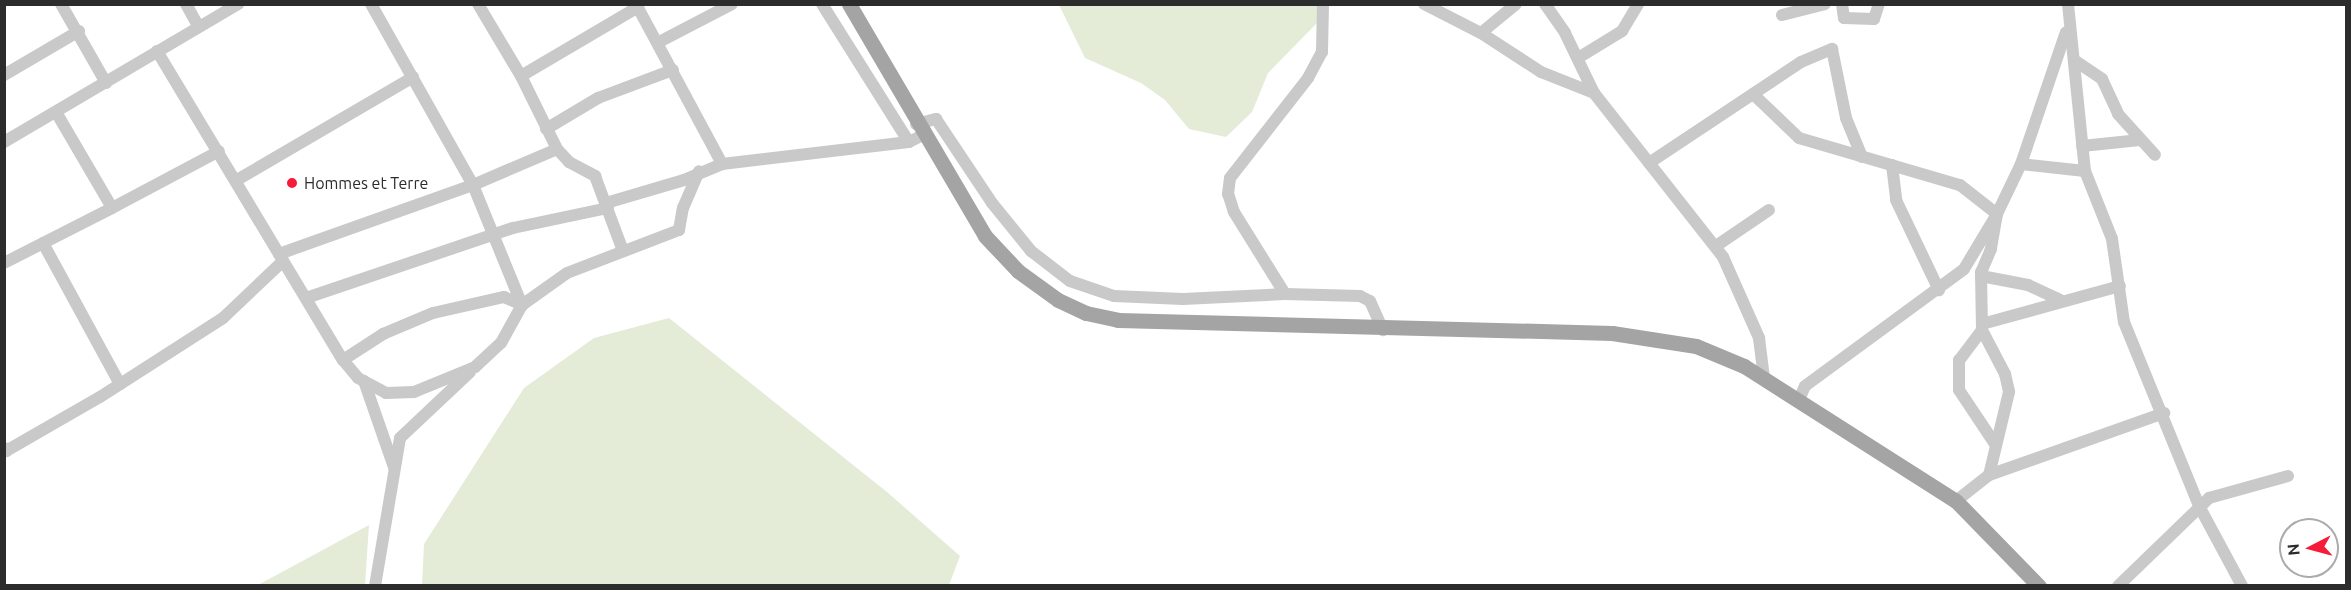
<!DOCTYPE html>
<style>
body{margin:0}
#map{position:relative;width:2351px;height:590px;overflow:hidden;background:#fff;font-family:Ubuntu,sans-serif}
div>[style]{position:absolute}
.green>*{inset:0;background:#e4ecd8}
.minor>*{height:12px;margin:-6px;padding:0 6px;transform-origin:6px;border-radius:6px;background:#c9c9c9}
.major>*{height:15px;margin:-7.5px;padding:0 7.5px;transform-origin:7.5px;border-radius:7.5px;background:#a4a4a4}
.dots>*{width:16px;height:16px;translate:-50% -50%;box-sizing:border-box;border:3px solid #fff;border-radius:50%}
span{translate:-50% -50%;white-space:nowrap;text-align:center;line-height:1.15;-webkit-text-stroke:6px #fff;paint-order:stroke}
.poi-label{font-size:16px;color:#2c2c2c}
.left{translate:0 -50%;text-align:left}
.frame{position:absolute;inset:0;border:6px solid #2c2c2c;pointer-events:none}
.north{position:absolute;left:2279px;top:518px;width:60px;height:60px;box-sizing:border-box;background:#fff;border:2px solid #ababab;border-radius:50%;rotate:264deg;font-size:16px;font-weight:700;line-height:24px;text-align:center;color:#2c2c2c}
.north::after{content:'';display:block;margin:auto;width:21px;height:27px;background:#f61c39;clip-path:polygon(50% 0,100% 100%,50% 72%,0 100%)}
</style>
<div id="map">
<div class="green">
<i style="clip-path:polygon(1059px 5px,1317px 5px,1317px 23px,1268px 73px,1252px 112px,1226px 137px,1189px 129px,1165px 100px,1141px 83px,1085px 58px)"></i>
<i style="clip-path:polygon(669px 318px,887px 492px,960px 556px,949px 585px,422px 585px,424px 544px,524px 388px,594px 338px)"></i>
<i style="clip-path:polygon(369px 525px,365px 585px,258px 585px)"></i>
</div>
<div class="minor">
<i style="left:61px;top:4px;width:91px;rotate:60.3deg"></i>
<i style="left:186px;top:4px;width:26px;rotate:61deg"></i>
<i style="left:371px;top:4px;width:208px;rotate:60.6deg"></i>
<i style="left:473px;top:185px;width:130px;rotate:67.8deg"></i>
<i style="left:478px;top:4px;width:84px;rotate:59.2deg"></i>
<i style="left:521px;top:76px;width:81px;rotate:63.7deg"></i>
<i style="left:557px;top:149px;width:18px;rotate:47deg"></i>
<i style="left:569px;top:162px;width:30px;rotate:28deg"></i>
<i style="left:595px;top:176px;width:80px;rotate:69.5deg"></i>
<i style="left:636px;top:4px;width:182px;rotate:61.7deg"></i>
<i style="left:822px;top:4px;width:163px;rotate:57.8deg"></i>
<i style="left:1424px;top:4px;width:64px;rotate:27deg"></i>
<i style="left:1481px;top:33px;width:72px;rotate:33deg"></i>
<i style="left:1541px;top:72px;width:57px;rotate:21.6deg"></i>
<i style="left:1545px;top:4px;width:35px;rotate:55deg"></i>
<i style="left:1565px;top:33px;width:67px;rotate:64.2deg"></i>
<i style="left:1594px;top:93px;width:209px;rotate:51.8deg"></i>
<i style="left:1723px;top:257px;width:89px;rotate:66deg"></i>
<i style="left:1759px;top:338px;width:40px;rotate:82.9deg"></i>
<i style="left:1842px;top:4px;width:14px;rotate:82deg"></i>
<i style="left:1844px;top:18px;width:30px;rotate:2deg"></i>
<i style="left:1874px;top:19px;width:16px;rotate:-72deg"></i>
<i style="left:2068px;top:4px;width:168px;rotate:84.2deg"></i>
<i style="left:2085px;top:171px;width:73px;rotate:68.3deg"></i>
<i style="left:2112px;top:239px;width:84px;rotate:81.8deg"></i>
<i style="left:2124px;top:322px;width:199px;rotate:67.8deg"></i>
<i style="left:2199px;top:506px;width:91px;rotate:61.7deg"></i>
<i style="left:1782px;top:15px;width:44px;rotate:-14.3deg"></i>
<i style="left:1481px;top:33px;width:45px;rotate:-39.6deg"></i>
<i style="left:659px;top:42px;width:82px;rotate:-27.5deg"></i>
<i style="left:157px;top:51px;width:361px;rotate:59deg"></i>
<i style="left:343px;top:360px;width:23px;rotate:50deg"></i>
<i style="left:358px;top:378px;width:32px;rotate:28deg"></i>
<i style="left:386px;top:393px;width:28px;rotate:-2deg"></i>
<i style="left:414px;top:392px;width:66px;rotate:-22.3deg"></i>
<i style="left:475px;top:367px;width:35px;rotate:-43deg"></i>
<i style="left:501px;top:343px;width:43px;rotate:-61.1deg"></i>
<i style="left:522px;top:305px;width:55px;rotate:-35.4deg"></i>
<i style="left:567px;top:273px;width:120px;rotate:-21deg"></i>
<i style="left:679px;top:230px;width:22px;rotate:-80deg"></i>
<i style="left:683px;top:208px;width:40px;rotate:-66.6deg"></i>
<i style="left:1578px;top:58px;width:52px;rotate:-31.5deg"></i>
<i style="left:1622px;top:31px;width:31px;rotate:-59deg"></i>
<i style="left:2074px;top:60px;width:34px;rotate:34deg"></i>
<i style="left:2102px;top:79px;width:38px;rotate:65deg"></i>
<i style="left:2118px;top:114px;width:55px;rotate:47.9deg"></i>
<i style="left:4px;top:75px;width:87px;rotate:-30.4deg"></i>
<i style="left:521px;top:76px;width:136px;rotate:-30.5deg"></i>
<i style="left:1753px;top:94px;width:64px;rotate:43.7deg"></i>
<i style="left:1799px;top:138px;width:168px;rotate:16.3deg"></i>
<i style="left:1960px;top:185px;width:47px;rotate:38.1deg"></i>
<i style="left:1997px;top:214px;width:36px;rotate:100deg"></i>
<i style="left:1991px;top:249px;width:25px;rotate:113deg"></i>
<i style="left:1981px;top:272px;width:58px;rotate:89deg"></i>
<i style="left:1982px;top:330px;width:50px;rotate:62.4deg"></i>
<i style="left:2005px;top:374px;width:18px;rotate:77deg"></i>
<i style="left:2009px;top:392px;width:85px;rotate:103.5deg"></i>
<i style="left:56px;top:112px;width:111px;rotate:59.7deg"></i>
<i style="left:112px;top:208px;width:121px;rotate:-28deg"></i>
<i style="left:916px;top:124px;width:21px;rotate:-14deg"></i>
<i style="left:936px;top:119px;width:101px;rotate:56.3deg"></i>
<i style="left:992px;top:203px;width:62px;rotate:50.9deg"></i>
<i style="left:1031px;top:251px;width:49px;rotate:37.6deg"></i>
<i style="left:1070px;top:281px;width:46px;rotate:18.8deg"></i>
<i style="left:1114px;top:296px;width:69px;rotate:2.5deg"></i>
<i style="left:1183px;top:299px;width:102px;rotate:-2.8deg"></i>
<i style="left:1285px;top:294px;width:75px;rotate:1.5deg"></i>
<i style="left:1360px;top:296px;width:11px;rotate:27deg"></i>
<i style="left:1370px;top:301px;width:32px;rotate:66deg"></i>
<i style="left:546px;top:129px;width:61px;rotate:-30.8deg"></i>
<i style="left:598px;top:98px;width:80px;rotate:-20.5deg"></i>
<i style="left:4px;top:142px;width:272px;rotate:-30.5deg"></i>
<i style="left:2082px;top:146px;width:58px;rotate:-5.9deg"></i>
<i style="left:1649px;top:163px;width:182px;rotate:-33.6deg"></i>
<i style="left:1801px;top:62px;width:34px;rotate:-23deg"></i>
<i style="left:1832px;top:49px;width:70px;rotate:78.5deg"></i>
<i style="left:1846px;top:118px;width:42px;rotate:67.7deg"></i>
<i style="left:2021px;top:164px;width:64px;rotate:6.2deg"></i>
<i style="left:1892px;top:165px;width:35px;rotate:83deg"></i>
<i style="left:1896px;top:200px;width:100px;rotate:64.5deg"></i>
<i style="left:237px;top:180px;width:204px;rotate:-30.3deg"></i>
<i style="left:606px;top:203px;width:81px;rotate:-16.4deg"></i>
<i style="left:684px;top:180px;width:41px;rotate:-22.8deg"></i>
<i style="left:722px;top:164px;width:188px;rotate:-6.7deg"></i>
<i style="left:909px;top:142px;width:16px;rotate:-27deg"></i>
<i style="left:43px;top:243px;width:161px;rotate:61.4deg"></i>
<i style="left:1716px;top:246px;width:64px;rotate:-34.2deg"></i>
<i style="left:279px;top:254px;width:206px;rotate:-19.6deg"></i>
<i style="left:473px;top:185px;width:91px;rotate:-23.2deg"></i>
<i style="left:4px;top:263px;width:121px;rotate:-27deg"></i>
<i style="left:1981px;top:276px;width:48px;rotate:10.8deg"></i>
<i style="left:2028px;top:285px;width:35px;rotate:25deg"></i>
<i style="left:1285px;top:294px;width:97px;rotate:-121.9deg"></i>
<i style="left:1234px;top:212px;width:19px;rotate:-108deg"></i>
<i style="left:1228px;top:194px;width:16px;rotate:-83deg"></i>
<i style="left:1230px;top:178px;width:127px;rotate:-52deg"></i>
<i style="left:1308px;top:78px;width:30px;rotate:-62deg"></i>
<i style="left:1322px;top:52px;width:48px;rotate:-88.8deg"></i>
<i style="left:306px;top:298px;width:219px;rotate:-18.7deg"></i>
<i style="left:513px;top:228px;width:97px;rotate:-11.9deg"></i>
<i style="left:1982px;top:324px;width:143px;rotate:-15.4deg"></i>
<i style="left:1982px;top:330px;width:38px;rotate:127deg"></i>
<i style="left:1959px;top:360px;width:30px;rotate:90deg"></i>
<i style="left:1959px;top:390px;width:65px;rotate:56.3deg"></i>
<i style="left:343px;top:360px;width:48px;rotate:-33deg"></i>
<i style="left:383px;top:334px;width:54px;rotate:-22.8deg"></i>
<i style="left:433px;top:313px;width:73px;rotate:-12.7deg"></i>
<i style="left:504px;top:297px;width:20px;rotate:24deg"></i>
<i style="left:364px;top:381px;width:91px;rotate:70.8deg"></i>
<i style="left:1799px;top:400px;width:15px;rotate:-67deg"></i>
<i style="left:1805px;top:386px;width:197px;rotate:-36.3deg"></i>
<i style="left:1964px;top:269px;width:64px;rotate:-59deg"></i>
<i style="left:1997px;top:214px;width:55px;rotate:-64.4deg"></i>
<i style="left:2021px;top:164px;width:139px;rotate:-71.2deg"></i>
<i style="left:4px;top:448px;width:4px;rotate:56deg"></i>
<i style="left:6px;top:451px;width:108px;rotate:-29.9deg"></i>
<i style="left:100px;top:397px;width:146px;rotate:-32.7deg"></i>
<i style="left:223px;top:318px;width:83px;rotate:-43.5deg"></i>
<i style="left:1956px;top:501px;width:42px;rotate:-38.2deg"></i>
<i style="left:1989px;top:475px;width:186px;rotate:-19.5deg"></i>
<i style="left:375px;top:586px;width:150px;rotate:-80.4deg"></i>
<i style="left:400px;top:438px;width:96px;rotate:-43.3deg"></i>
<i style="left:2118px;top:586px;width:127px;rotate:-44deg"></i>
<i style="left:2209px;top:498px;width:82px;rotate:-15.6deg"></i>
</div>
<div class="major">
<i style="left:849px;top:4px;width:269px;rotate:59.6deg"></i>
<i style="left:985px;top:236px;width:48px;rotate:46.7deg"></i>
<i style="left:1018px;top:271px;width:49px;rotate:35.9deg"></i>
<i style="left:1058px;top:300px;width:31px;rotate:25deg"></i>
<i style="left:1086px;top:313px;width:33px;rotate:12deg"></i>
<i style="left:1118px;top:320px;width:494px;rotate:1.5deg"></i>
<i style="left:1612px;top:333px;width:85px;rotate:8.8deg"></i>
<i style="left:1696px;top:346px;width:52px;rotate:22.6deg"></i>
<i style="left:1744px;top:366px;width:251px;rotate:32.5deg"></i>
<i style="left:1956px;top:501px;width:119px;rotate:45.7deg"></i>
</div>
<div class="dots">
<i style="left:292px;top:183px;background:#f61c39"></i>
</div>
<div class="poi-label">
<span class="left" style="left:304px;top:183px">Hommes et Terre</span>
</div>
<div class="frame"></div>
<div class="north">N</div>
</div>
